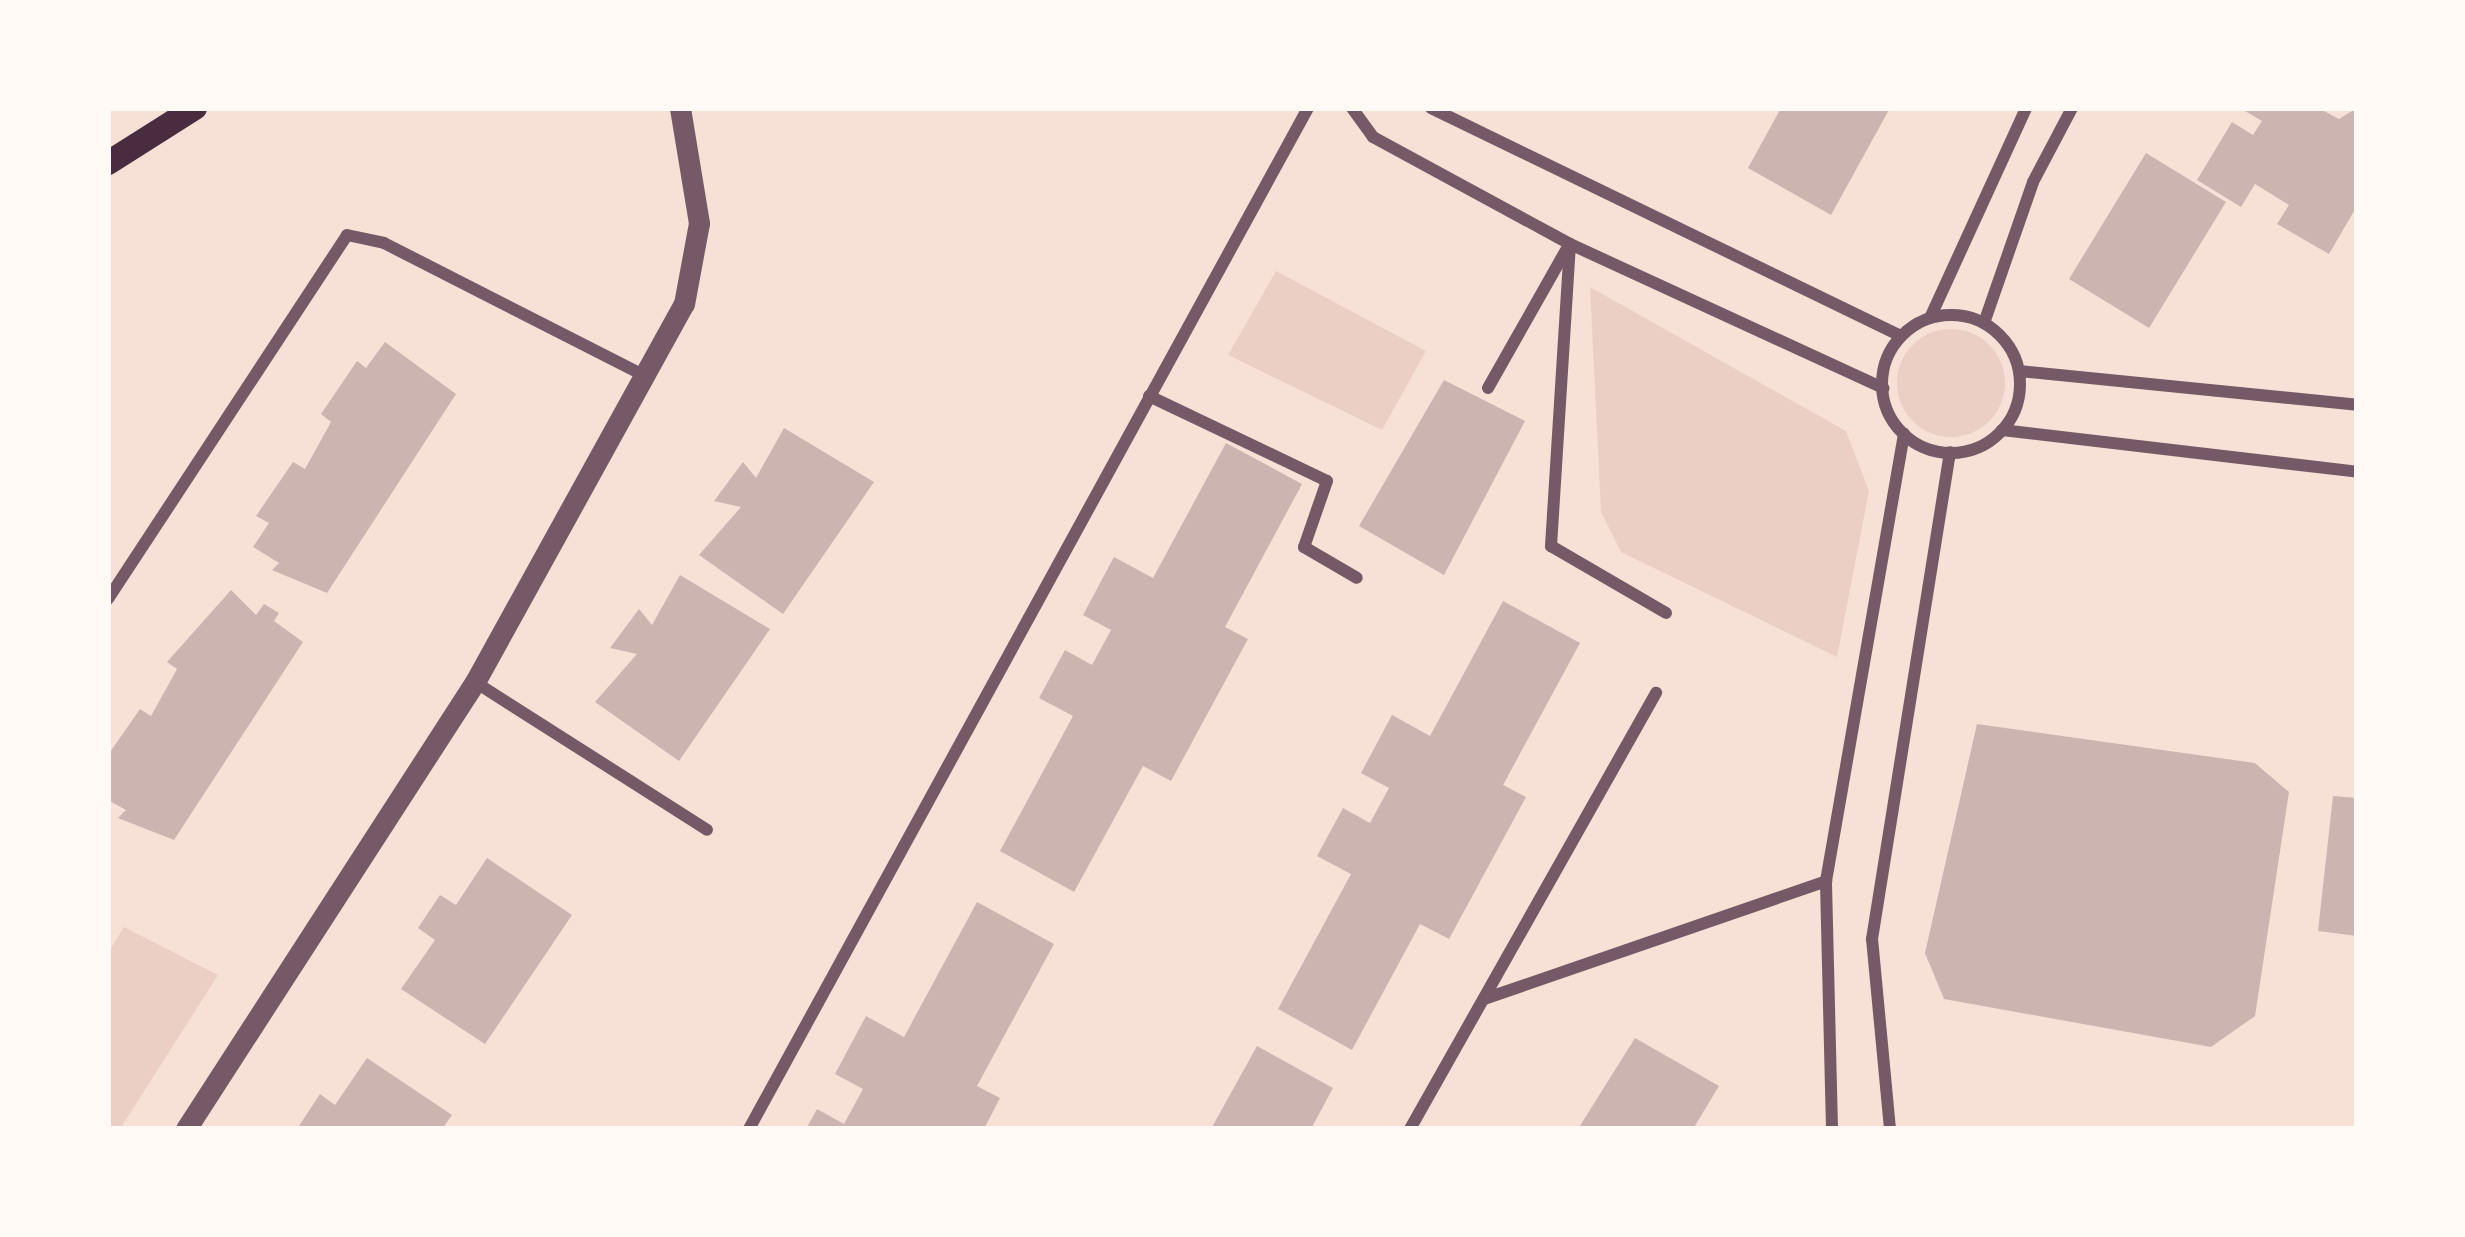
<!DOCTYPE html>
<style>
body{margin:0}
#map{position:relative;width:2465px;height:1237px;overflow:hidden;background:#f7e1d7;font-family:"Open Sans",sans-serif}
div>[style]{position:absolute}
.green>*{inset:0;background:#ebcfc5}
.round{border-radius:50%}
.building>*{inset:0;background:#ccb4b1}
.minor>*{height:12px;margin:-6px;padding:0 6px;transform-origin:6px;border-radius:6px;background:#755966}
.minor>.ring{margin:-6px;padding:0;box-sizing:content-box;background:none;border:12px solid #755966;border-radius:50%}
.tertiary>*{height:21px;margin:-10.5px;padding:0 10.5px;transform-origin:10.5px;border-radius:10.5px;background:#755966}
.secondary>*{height:24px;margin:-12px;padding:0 12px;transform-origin:12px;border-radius:12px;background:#4a2c40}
span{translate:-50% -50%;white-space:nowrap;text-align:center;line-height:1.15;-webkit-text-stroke:9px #fffaf5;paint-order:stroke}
.frame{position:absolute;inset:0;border:111px solid #fffaf5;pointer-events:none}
</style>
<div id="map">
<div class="green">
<i style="clip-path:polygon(1276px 271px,1426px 351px,1382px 430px,1228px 355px)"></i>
<i style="clip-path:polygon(1590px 287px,1846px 431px,1869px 491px,1837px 657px,1621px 552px,1601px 512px)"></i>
<i class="round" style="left:1897px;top:329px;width:108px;height:108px"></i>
<i style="clip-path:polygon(124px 927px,218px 975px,120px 1129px,108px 1129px,108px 953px)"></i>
</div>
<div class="building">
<i style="clip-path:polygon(1781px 108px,1890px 108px,1831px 215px,1748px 168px)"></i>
<i style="clip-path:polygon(2240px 108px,2318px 108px,2339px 119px,2357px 108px,2357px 206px,2329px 254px,2277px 224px,2289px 205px,2255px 184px,2241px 207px,2197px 180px,2232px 122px,2253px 135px,2262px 121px)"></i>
<i style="clip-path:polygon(2146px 153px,2226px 202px,2149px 328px,2069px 279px)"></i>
<i style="clip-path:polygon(385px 342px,456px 394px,327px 593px,272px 570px,279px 563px,253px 547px,269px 523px,256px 516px,293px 462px,305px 469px,331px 422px,321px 414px,357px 361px,366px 368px)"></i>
<i style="clip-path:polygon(1444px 380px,1525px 421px,1444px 575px,1359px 526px)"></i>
<i style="clip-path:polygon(784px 428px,874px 482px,783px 614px,699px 555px,741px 507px,714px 501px,743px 462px,756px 478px)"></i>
<i style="clip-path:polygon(1226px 443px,1302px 484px,1225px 627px,1248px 639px,1171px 781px,1143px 766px,1074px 892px,1000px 851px,1073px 716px,1039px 698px,1065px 650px,1092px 665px,1111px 630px,1083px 615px,1114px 557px,1153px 578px)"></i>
<i style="clip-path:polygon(680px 575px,770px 629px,679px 761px,595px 702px,637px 654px,610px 648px,639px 609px,652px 625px)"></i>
<i style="clip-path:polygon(231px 590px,256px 615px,264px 604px,279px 613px,274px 621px,303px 642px,174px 840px,118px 818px,126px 810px,108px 800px,108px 755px,140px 709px,151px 716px,177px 669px,167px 662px)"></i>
<i style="clip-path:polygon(1503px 601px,1580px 643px,1503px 785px,1526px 797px,1449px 939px,1420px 924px,1352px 1050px,1278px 1009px,1351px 874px,1317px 856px,1343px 808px,1370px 823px,1389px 788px,1361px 773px,1392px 715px,1430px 736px)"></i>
<i style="clip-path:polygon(1977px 724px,2255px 763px,2289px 792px,2255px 1016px,2211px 1047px,1944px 999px,1925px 953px)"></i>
<i style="clip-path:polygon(2333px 796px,2357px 798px,2357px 936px,2318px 931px)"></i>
<i style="clip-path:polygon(487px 858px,572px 915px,485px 1044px,401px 989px,435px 940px,418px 928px,440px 895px,456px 905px)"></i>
<i style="clip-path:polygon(977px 902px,1054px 944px,977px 1086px,1000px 1098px,984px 1129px,806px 1129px,817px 1109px,844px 1124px,863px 1089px,835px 1074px,866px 1016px,904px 1037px)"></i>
<i style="clip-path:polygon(1635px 1038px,1719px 1086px,1693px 1129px,1578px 1129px)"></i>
<i style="clip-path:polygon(1257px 1046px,1333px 1088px,1311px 1129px,1211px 1129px)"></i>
<i style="clip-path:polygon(367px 1058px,452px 1115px,442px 1129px,297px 1129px,320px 1094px,335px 1105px)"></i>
</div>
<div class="minor">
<i style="left:1352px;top:108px;width:36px;rotate:54deg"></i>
<i style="left:1373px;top:137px;width:224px;rotate:28.5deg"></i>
<i style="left:1570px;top:244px;width:345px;rotate:24.7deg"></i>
<i style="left:1431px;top:108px;width:522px;rotate:25.88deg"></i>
<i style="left:1570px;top:244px;width:303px;rotate:93.6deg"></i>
<i style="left:1551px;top:546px;width:133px;rotate:30.2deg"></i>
<i class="ring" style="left:1882px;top:315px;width:126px;height:126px"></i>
<i style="left:1930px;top:318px;width:231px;rotate:-65.4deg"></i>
<i style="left:1984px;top:323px;width:149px;rotate:-70.8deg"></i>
<i style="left:2033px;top:182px;width:84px;rotate:-62.2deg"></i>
<i style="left:2019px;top:371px;width:340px;rotate:5.7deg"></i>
<i style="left:1488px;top:388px;width:159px;rotate:-60.5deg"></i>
<i style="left:1149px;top:396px;width:197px;rotate:25.5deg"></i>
<i style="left:1327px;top:481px;width:70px;rotate:109.2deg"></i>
<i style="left:1304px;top:547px;width:61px;rotate:30.3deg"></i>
<i style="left:2002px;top:430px;width:357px;rotate:6.7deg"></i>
<i style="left:108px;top:599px;width:435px;rotate:-56.7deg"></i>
<i style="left:347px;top:235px;width:38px;rotate:12deg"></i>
<i style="left:384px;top:243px;width:295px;rotate:27deg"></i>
<i style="left:475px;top:682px;width:275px;rotate:32.5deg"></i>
<i style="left:1484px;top:999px;width:362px;rotate:-19deg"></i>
<i style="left:749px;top:1129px;width:1164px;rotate:-61.3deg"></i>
<i style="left:1410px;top:1129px;width:501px;rotate:-60.57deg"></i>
<i style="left:1832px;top:1129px;width:248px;rotate:-91.4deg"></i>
<i style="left:1826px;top:881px;width:454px;rotate:-80.1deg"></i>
<i style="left:1890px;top:1129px;width:191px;rotate:-95.4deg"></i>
<i style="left:1872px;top:939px;width:493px;rotate:-80.9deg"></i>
</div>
<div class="tertiary">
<i style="left:186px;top:1129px;width:532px;rotate:-57.12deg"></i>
<i style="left:475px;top:682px;width:432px;rotate:-61.1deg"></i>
<i style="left:684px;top:304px;width:82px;rotate:-79.5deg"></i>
<i style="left:699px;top:223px;width:117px;rotate:-99.4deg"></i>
</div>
<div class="secondary">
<i style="left:108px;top:163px;width:103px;rotate:-32.3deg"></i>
</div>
<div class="frame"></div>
</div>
